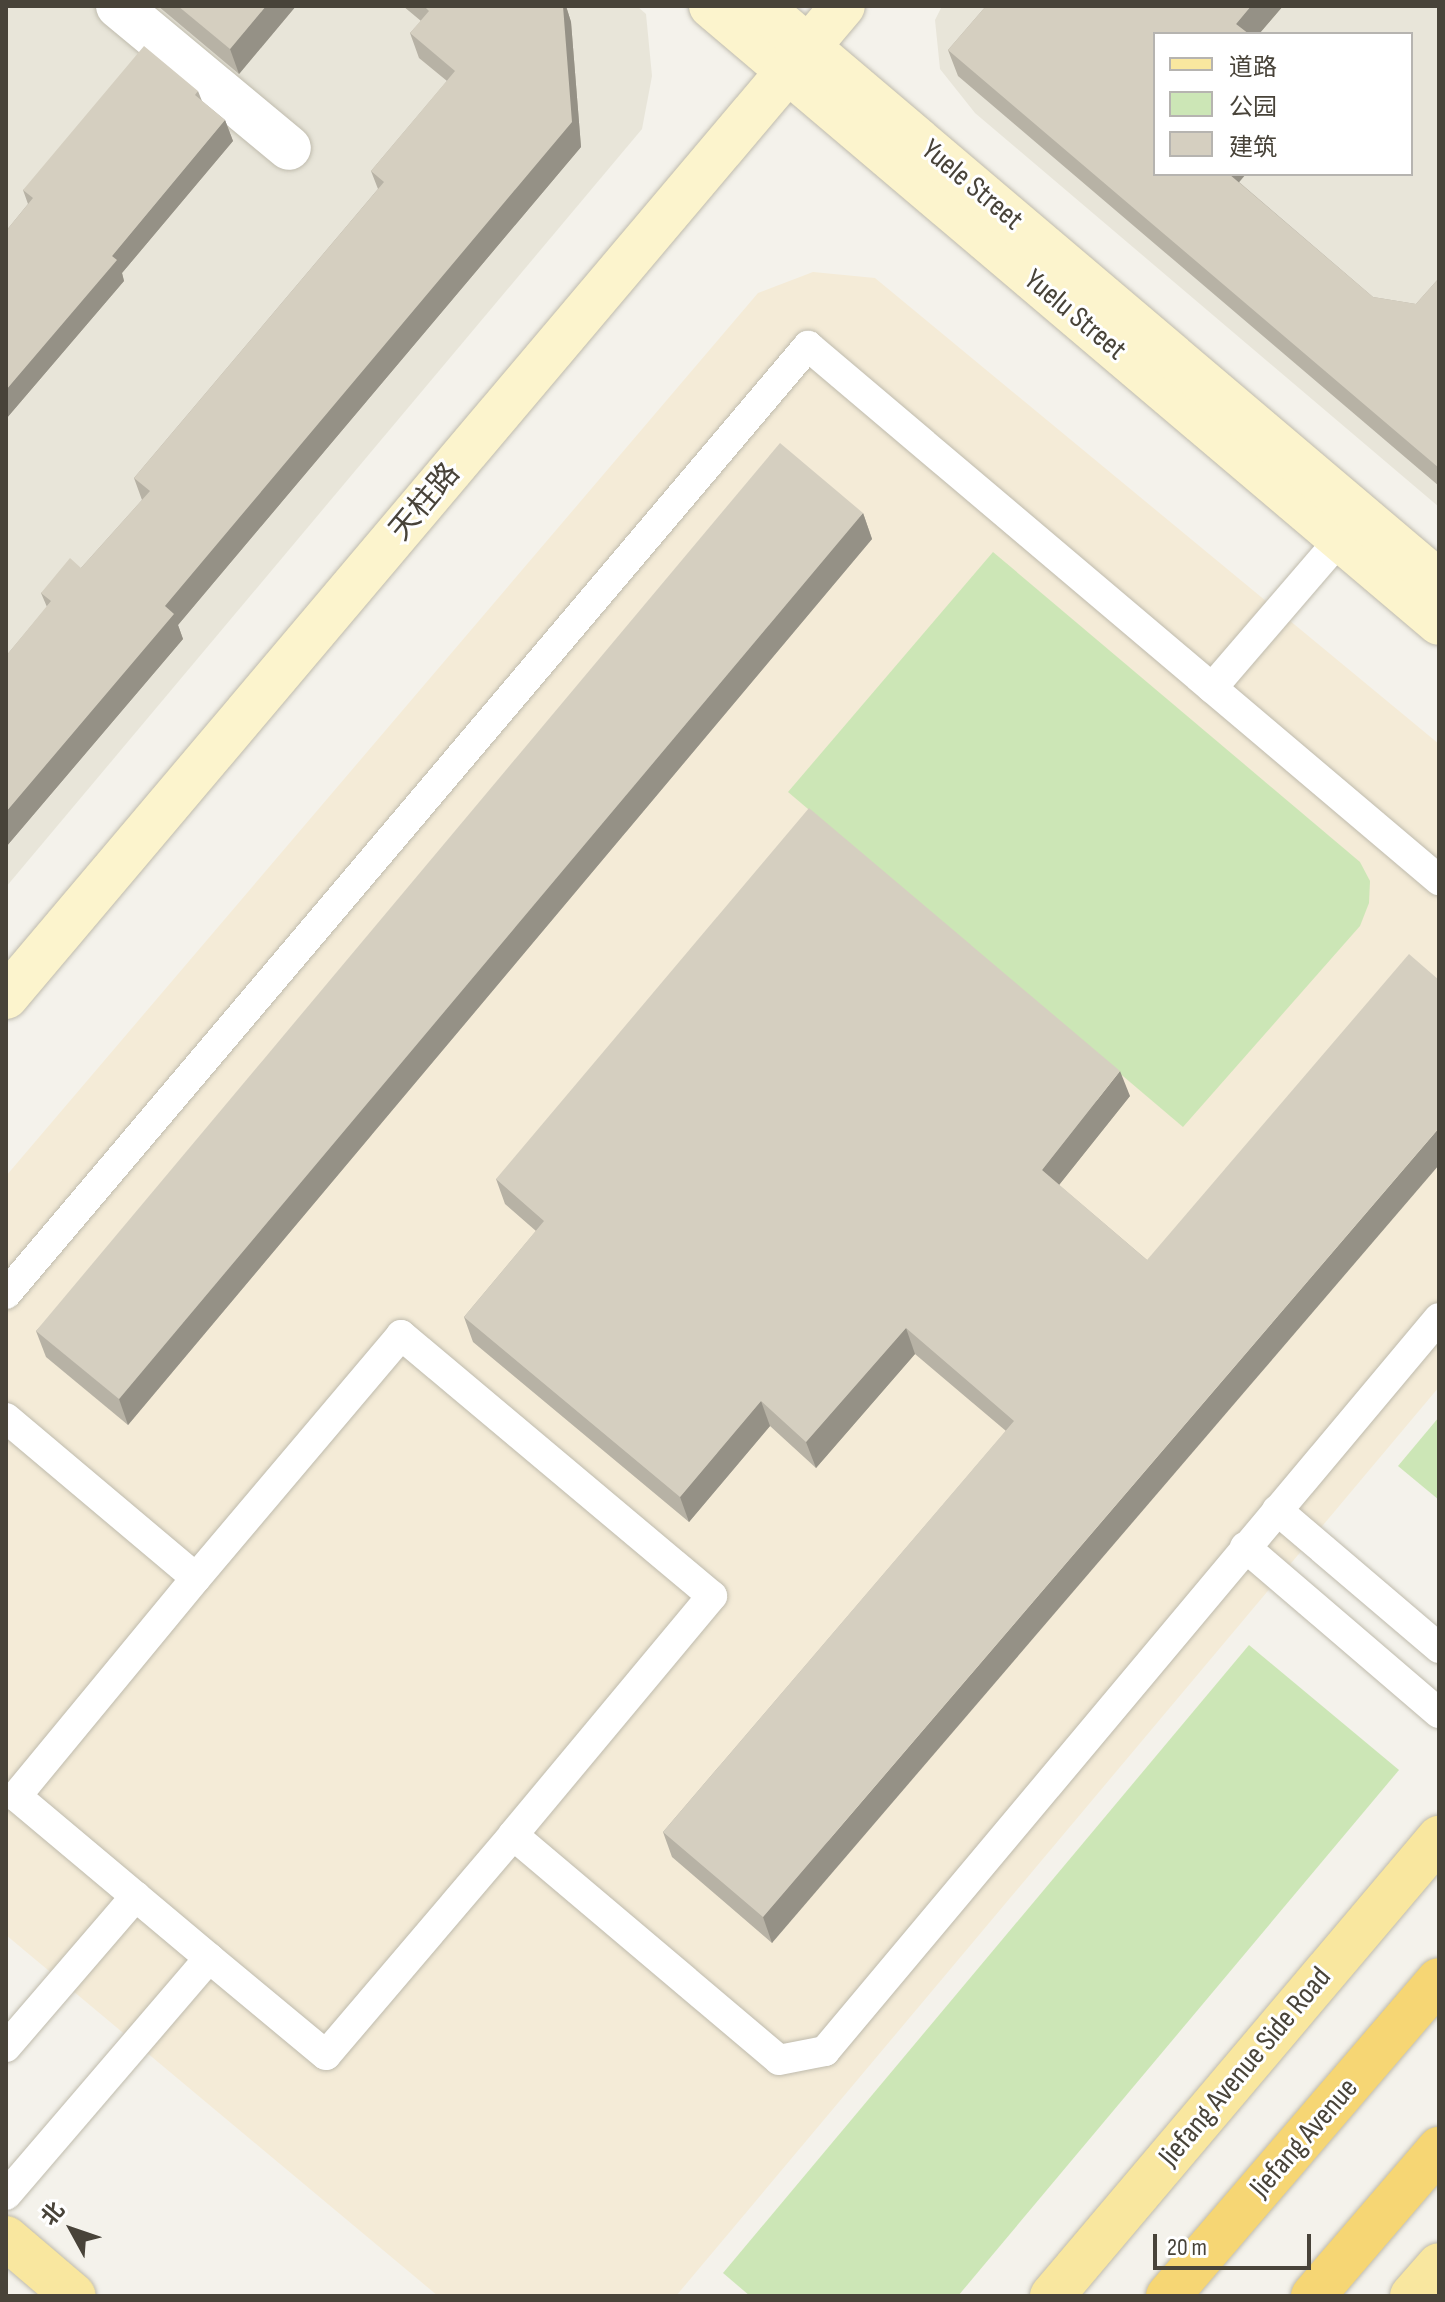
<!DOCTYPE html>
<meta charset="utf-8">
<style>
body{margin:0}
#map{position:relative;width:1445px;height:2302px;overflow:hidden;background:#f4f2eb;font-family:"Sofia Sans Condensed","Noto Sans SC",sans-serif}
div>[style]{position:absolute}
.residential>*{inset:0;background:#e8e5d9}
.commercial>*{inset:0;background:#f4ebd7}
.green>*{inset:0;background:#cce6b6}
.roads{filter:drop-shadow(0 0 2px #bfbbad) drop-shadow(0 0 2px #bfbbad)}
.lane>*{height:30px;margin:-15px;padding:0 15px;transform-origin:15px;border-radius:15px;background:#fff}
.street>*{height:44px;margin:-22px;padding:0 22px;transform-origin:22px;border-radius:22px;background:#fff}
.secondary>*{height:44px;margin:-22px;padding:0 22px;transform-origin:22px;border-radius:22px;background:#fcf4cd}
.primary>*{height:44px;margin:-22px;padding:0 22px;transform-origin:22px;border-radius:22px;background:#f9e79f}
.highway>*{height:44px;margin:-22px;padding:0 22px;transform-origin:22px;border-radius:22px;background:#f6d674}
.wall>*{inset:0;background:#b7b2a5}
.shaded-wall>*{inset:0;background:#959186}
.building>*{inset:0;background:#d5cfc0}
span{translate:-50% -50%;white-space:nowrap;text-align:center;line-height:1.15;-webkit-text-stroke:6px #fff;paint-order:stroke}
.street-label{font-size:30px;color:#484339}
.frame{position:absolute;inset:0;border:8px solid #484339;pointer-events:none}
.legend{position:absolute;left:1153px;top:32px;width:260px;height:144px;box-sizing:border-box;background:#fff;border:2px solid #b6b4b0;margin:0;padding:10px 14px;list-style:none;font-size:24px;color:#484339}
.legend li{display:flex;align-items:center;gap:16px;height:40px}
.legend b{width:40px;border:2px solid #b6b4b0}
.north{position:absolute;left:32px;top:2190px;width:80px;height:80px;-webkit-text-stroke:6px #fff;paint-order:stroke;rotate:310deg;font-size:22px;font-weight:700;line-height:32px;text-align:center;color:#484339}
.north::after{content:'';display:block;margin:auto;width:28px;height:36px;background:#484339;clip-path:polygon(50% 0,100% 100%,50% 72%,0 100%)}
.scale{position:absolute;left:1153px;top:2234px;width:158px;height:36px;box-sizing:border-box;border:4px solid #484339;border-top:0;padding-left:10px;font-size:24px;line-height:28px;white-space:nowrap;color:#484339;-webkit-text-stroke:6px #fff;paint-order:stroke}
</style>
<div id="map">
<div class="residential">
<i style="clip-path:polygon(6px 6px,637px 6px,646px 14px,652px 76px,642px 129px,6px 887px)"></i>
<i style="clip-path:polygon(evenodd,942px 6px,1439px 6px,1439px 507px,975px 113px,940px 69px,935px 20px,942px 6px,1155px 34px,1411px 34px,1411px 174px,1155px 174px,1155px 34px)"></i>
</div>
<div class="commercial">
<i style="clip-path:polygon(813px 272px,875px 278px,1439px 744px,1439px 1387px,676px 2296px,438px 2296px,6px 1935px,6px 1176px,758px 293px)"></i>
</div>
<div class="green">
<i style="clip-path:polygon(993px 552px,1360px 862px,1370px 881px,1369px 903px,1360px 926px,1183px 1127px,788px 792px)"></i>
<i style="clip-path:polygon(1439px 1417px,1439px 1500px,1398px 1466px)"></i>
<i style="clip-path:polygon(1249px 1645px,1399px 1770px,958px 2296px,750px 2296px,723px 2273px)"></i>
</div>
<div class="roads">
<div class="lane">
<i style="left:1212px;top:688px;width:196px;rotate:-49.3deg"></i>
<i style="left:6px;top:1294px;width:1242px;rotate:-49.77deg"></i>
<i style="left:808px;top:346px;width:827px;rotate:40.24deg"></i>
<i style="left:6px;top:1418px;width:248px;rotate:40.1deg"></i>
<i style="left:196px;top:1578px;width:283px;rotate:129.5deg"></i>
<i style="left:16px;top:1796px;width:252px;rotate:40deg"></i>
<i style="left:209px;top:1958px;width:152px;rotate:39.7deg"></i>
<i style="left:326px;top:2055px;width:289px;rotate:-49.6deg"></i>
<i style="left:513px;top:1835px;width:348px;rotate:40.2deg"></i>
<i style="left:779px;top:2060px;width:47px;rotate:-11.1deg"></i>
<i style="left:825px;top:2051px;width:956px;rotate:-50.05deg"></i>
<i style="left:1277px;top:1510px;width:213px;rotate:40.4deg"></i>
<i style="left:1245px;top:1547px;width:255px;rotate:40.6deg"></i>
<i style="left:196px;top:1578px;width:318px;rotate:-49.8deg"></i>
<i style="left:401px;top:1335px;width:406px;rotate:40deg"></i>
<i style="left:712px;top:1596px;width:311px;rotate:129.8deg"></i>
<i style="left:6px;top:2047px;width:199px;rotate:-49.3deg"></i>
<i style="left:6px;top:2195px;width:312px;rotate:-49.4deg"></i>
</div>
<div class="street">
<i style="left:118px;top:6px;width:222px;rotate:39.7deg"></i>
</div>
<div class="secondary">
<i style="left:711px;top:6px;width:954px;rotate:40.28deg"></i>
<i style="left:760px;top:6px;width:890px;rotate:40.31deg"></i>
<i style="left:6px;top:997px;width:1297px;rotate:-49.82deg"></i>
</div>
<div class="primary">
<i style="left:6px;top:2238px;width:89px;rotate:40.5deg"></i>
<i style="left:1052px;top:2296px;width:600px;rotate:-49.8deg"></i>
<i style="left:1412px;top:2296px;width:41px;rotate:-48.9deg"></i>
</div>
<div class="highway">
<i style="left:1168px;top:2296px;width:416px;rotate:-49.4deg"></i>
<i style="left:1313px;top:2296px;width:194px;rotate:-49.4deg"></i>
</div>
</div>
<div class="wall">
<i style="clip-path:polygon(158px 6px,296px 6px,239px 74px)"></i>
<i style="clip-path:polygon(403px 6px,566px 6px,571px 22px,581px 147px,178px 625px,183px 639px,6px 847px,6px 656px,47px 607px,41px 593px,81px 568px,142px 500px,134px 478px,378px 189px,371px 171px,447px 81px,419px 58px,410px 33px,421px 21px)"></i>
<i style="clip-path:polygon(986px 6px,1283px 6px,1259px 34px,1155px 34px,1239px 182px,1373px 297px,1416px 304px,1439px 278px,1439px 486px,958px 76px,948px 50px)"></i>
<i style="clip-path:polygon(198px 91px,202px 101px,225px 120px,233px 141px,122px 273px,124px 281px,6px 419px,6px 231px,28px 204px,23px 190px)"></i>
<i style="clip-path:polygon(863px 513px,872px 539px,128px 1425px,46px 1357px,36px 1331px)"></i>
<i style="clip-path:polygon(1130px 1096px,1059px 1185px,1147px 1260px,772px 1943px,672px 1857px,663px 1832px,1006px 1431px,915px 1354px,816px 1468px,770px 1426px,689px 1522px,473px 1342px,464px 1317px,536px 1231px,505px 1204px,496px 1179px)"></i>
</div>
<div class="shaded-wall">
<i style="clip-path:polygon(266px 6px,296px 6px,239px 74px,230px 49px)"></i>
<i style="clip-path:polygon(563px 6px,566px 6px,571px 22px,581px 147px,178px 625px,183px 639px,6px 847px,6px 812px)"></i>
<i style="clip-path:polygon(1251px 6px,1283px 6px,1259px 34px,1240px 34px,1236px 24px)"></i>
<i style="clip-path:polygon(225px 120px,233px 141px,122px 273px,124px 281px,6px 419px,6px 390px,112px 256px)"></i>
<i style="clip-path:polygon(1223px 174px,1246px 174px,1230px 193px)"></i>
<i style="clip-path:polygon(863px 513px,872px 539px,128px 1425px,119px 1399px)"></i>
<i style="clip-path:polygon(1120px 1071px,1130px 1096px,1051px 1195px,1042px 1170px)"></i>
<i style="clip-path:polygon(1439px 1128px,1439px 1165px,772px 1943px,763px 1917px)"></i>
<i style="clip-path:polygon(906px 1328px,915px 1354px,816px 1468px,806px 1442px)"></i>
<i style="clip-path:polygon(761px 1401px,770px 1426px,689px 1522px,680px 1497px)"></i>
</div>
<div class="building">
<i style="clip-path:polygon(178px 6px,266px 6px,230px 49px)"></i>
<i style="clip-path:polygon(424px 6px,563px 6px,572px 122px,165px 606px,174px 614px,6px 812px,6px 656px,51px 601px,41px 593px,70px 558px,81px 568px,150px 491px,134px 478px,384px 182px,371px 171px,455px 71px,410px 33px,429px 11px)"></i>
<i style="clip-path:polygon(986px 6px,1251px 6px,1236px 24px,1249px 34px,1155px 34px,1155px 174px,1229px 174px,1373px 297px,1416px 304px,1439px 278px,1439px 468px,948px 50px)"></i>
<i style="clip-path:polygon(144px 46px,198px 91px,195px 95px,225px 120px,112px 256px,117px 260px,6px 390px,6px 231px,33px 198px,23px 190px)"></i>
<i style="clip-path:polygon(780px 443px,863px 513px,119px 1399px,36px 1331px)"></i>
<i style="clip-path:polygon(809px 808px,1120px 1071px,1042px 1170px,1147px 1260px,1409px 954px,1439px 980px,1439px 1128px,763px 1917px,663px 1832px,1014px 1421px,906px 1328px,806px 1442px,761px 1401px,680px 1497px,464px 1317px,544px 1221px,496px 1179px)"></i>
</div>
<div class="street-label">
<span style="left:972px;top:185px;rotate:40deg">Yuele Street</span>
<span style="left:1075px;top:315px;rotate:40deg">Yuelu Street</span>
<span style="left:425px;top:502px;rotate:-50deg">天柱路</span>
<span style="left:1245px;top:2067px;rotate:-50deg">Jiefang Avenue Side Road</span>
<span style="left:1304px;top:2138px;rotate:-49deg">Jiefang Avenue</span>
</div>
<div class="frame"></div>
<ul class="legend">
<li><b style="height:10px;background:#f9e79f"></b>道路</li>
<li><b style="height:22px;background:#cce6b6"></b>公园</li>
<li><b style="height:22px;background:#d5cfc0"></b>建筑</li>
</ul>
<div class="north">北</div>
<div class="scale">20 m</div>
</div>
